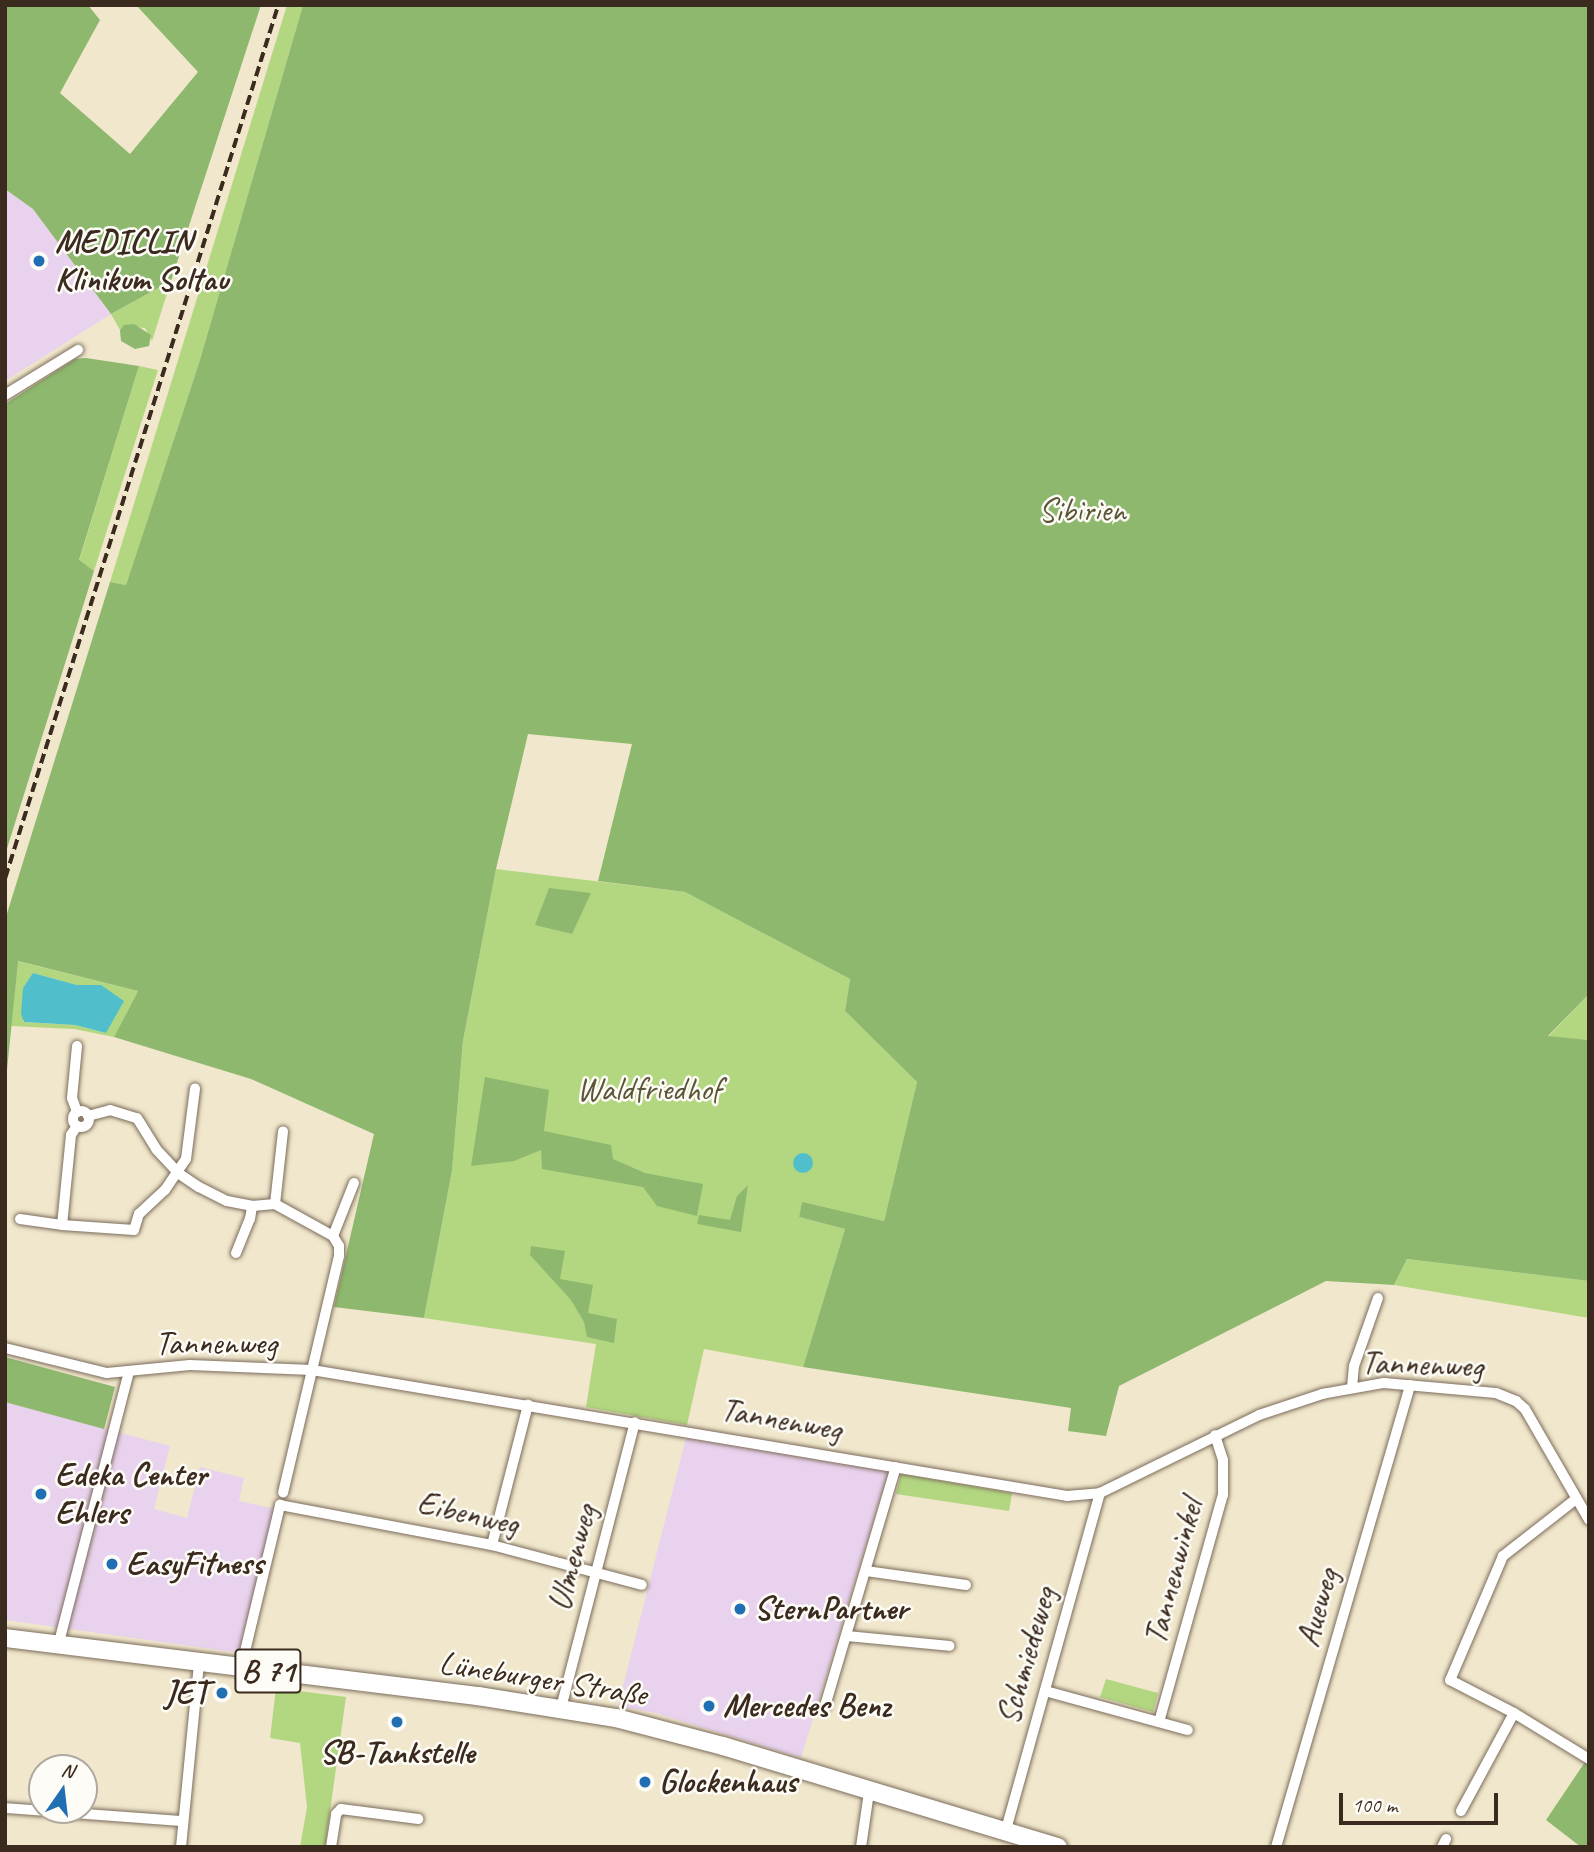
<!DOCTYPE html>
<meta charset="utf-8">
<style>
body{margin:0}
#map{position:relative;width:1594px;height:1852px;overflow:hidden;background:#f1e7cc;font-family:Caveat,sans-serif}
div>[style]{position:absolute}
.built>*{inset:0;background:#e9d2ed}
.green>*{inset:0;background:#b3d780}
.forest>*{inset:0;background:#8eb86e}
.water>*{inset:0;background:#51becb}
.round{border-radius:50%}
.roads{filter:drop-shadow(0 0 2px #7b6c5b) drop-shadow(0 0 2px #7b6c5b)}
.minor>*{height:10px;margin:-5px;padding:0 5px;transform-origin:5px;border-radius:5px;background:#fff}
.minor>.ring{margin:-5px;padding:0;box-sizing:content-box;background:none;border:10px solid #fff;border-radius:50%}
.primary>*{height:18px;margin:-9px;padding:0 9px;transform-origin:9px;border-radius:9px;background:#fff}
.rail>*{height:3.5px;margin-top:-1.75px;transform-origin:0;background:repeating-linear-gradient(90deg,#3b2a1e 0 10px,transparent 0 15px)}
.dots>*{width:19px;height:19px;translate:-50% -50%;box-sizing:border-box;border:4px solid #fdfcf7;border-radius:50%}
span{translate:-50% -50%;white-space:nowrap;text-align:center;line-height:1.15;-webkit-text-stroke:5px #fdfcf7;paint-order:stroke}
.shield-label span{padding:2px 5px;background:#fdfcf7;border:2px solid;border-radius:5px;-webkit-text-stroke-width:0}
.shield-label{font-size:32px;color:#3b2a1e;font-weight:700}
.poi-label{font-size:33px;color:#3b2a1e;font-weight:700}
.left{translate:0 -50%;text-align:left}
.right{translate:-100% -50%;text-align:right}
.park-label{font-size:33px;color:#595536}
.street-label{font-size:33px;color:#3b2a1e}
.frame{position:absolute;inset:0;border:7px solid #3b2a1e;pointer-events:none}
.north{position:absolute;left:28px;top:1754px;width:70px;height:70px;box-sizing:border-box;background:#fdfcf7;border:2px solid #afa8a0;border-radius:50%;rotate:14deg;font-size:19px;font-weight:700;line-height:28px;text-align:center;color:#3b2a1e}
.north::after{content:'';display:block;margin:auto;width:24px;height:32px;background:#1f6fb2;clip-path:polygon(50% 0,100% 100%,50% 72%,0 100%)}
.scale{position:absolute;left:1339px;top:1793px;width:159px;height:32px;box-sizing:border-box;border:4px solid #3b2a1e;border-top:0;padding-left:9px;font-size:21px;line-height:24px;white-space:nowrap;color:#3b2a1e;-webkit-text-stroke:5px #fdfcf7;paint-order:stroke}
</style>
<div id="map">
<div class="built">
<i style="clip-path:polygon(5px 189px,33px 209px,111px 314px,5px 381px)"></i>
<i style="clip-path:polygon(5px 1402px,170px 1446px,154px 1509px,187px 1518px,200px 1467px,244px 1478px,239px 1501px,276px 1509px,241px 1653px,5px 1620px)"></i>
<i style="clip-path:polygon(687px 1434px,889px 1470px,801px 1758px,655px 1713px,618px 1706px)"></i>
</div>
<div class="green">
<i style="clip-path:polygon(287px 5px,303px 5px,199px 363px,126px 585px,110px 582px)"></i>
<i style="clip-path:polygon(171px 281px,152px 341px,145px 328px,124px 326px,120px 330px,111px 314px)"></i>
<i style="clip-path:polygon(139px 366px,158px 370px,94px 571px,79px 561px)"></i>
<i style="clip-path:polygon(496px 869px,685px 892px,850px 979px,845px 1011px,917px 1082px,884px 1221px,802px 1203px,799px 1217px,845px 1229px,803px 1367px,704px 1349px,687px 1425px,586px 1407px,596px 1344px,424px 1318px,452px 1171px,463px 1041px)"></i>
<i style="clip-path:polygon(evenodd,17px 961px,138px 991px,114px 1037px,74px 1029px,11px 1026px,17px 961px,33px 973px,77px 985px,101px 985px,106px 1033px,75px 1025px,23px 1022px,33px 973px)"></i>
<i style="clip-path:polygon(1588px 995px,1589px 1040px,1548px 1037px)"></i>
<i style="clip-path:polygon(1407px 1259px,1589px 1281px,1589px 1318px,1394px 1285px)"></i>
<i style="clip-path:polygon(901px 1474px,1012px 1493px,1009px 1511px,896px 1494px)"></i>
<i style="clip-path:polygon(1106px 1679px,1158px 1693px,1153px 1712px,1100px 1697px)"></i>
<i style="clip-path:polygon(276px 1688px,346px 1697px,325px 1847px,300px 1847px,307px 1807px,300px 1743px,270px 1738px)"></i>
</div>
<div class="forest">
<i style="clip-path:polygon(5px 5px,88px 5px,100px 20px,60px 93px,130px 154px,198px 72px,136px 5px,261px 5px,171px 281px,111px 314px,33px 209px,5px 189px)"></i>
<i style="clip-path:polygon(303px 5px,1589px 5px,1589px 994px,1548px 1036px,1589px 1040px,1589px 1281px,1407px 1259px,1394px 1285px,1326px 1281px,1119px 1386px,1106px 1436px,1068px 1431px,1071px 1408px,803px 1367px,845px 1229px,799px 1217px,802px 1202px,884px 1221px,917px 1082px,845px 1011px,850px 979px,685px 892px,598px 881px,632px 744px,528px 734px,496px 869px,463px 1041px,452px 1171px,424px 1318px,334px 1307px,374px 1134px,251px 1079px,114px 1037px,138px 991px,18px 961px,5px 1090px,5px 920px,110px 582px,126px 585px,199px 363px)"></i>
<i style="clip-path:polygon(134px 324px,151px 335px,149px 346px,135px 349px,121px 341px,120px 330px,124px 325px)"></i>
<i style="clip-path:polygon(86px 358px,139px 366px,79px 560px,94px 571px,5px 855px,5px 404px,75px 359px)"></i>
<i style="clip-path:polygon(549px 888px,591px 893px,572px 934px,535px 925px)"></i>
<i style="clip-path:polygon(485px 1077px,549px 1090px,544px 1131px,611px 1145px,613px 1159px,645px 1173px,703px 1184px,697px 1216px,657px 1206px,643px 1187px,542px 1169px,541px 1150px,514px 1161px,471px 1166px)"></i>
<i style="clip-path:polygon(748px 1185px,741px 1232px,697px 1224px,699px 1215px,730px 1220px,737px 1196px)"></i>
<i style="clip-path:polygon(531px 1246px,565px 1251px,560px 1279px,593px 1285px,588px 1313px,617px 1319px,614px 1343px,587px 1337px,584px 1322px,571px 1300px,530px 1255px)"></i>
<i style="clip-path:polygon(5px 1357px,115px 1387px,104px 1429px,5px 1402px)"></i>
<i style="clip-path:polygon(1585px 1762px,1589px 1766px,1589px 1847px,1581px 1847px,1546px 1820px)"></i>
</div>
<div class="water">
<i style="clip-path:polygon(33px 973px,77px 985px,101px 985px,124px 1001px,106px 1033px,75px 1025px,24px 1022px,21px 1014px,23px 988px)"></i>
<i class="round" style="left:793px;top:1153px;width:20px;height:20px"></i>
</div>
<div class="roads">
<div class="minor">
<i style="left:5px;top:395px;width:86px;rotate:-31.7deg"></i>
<i style="left:77px;top:1046px;width:52px;rotate:95.5deg"></i>
<i style="left:72px;top:1098px;width:15px;rotate:70deg"></i>
<i class="ring" style="left:73px;top:1111px;width:6px;height:6px"></i>
<i style="left:88px;top:1116px;width:23px;rotate:-15deg"></i>
<i style="left:110px;top:1110px;width:28px;rotate:17deg"></i>
<i style="left:137px;top:1118px;width:36px;rotate:58deg"></i>
<i style="left:156px;top:1149px;width:33px;rotate:47deg"></i>
<i style="left:178px;top:1173px;width:25px;rotate:34deg"></i>
<i style="left:199px;top:1187px;width:31px;rotate:27deg"></i>
<i style="left:227px;top:1201px;width:25px;rotate:11deg"></i>
<i style="left:252px;top:1206px;width:23px;rotate:-5deg"></i>
<i style="left:275px;top:1204px;width:66px;rotate:28.9deg"></i>
<i style="left:333px;top:1236px;width:12px;rotate:59deg"></i>
<i style="left:339px;top:1246px;width:10px;rotate:90deg"></i>
<i style="left:339px;top:1256px;width:243px;rotate:103.3deg"></i>
<i style="left:77px;top:1126px;width:11px;rotate:124deg"></i>
<i style="left:71px;top:1135px;width:90px;rotate:95.7deg"></i>
<i style="left:62px;top:1225px;width:72px;rotate:4deg"></i>
<i style="left:134px;top:1230px;width:17px;rotate:-73deg"></i>
<i style="left:139px;top:1214px;width:35px;rotate:-43deg"></i>
<i style="left:165px;top:1190px;width:37px;rotate:-56deg"></i>
<i style="left:186px;top:1159px;width:71px;rotate:-82.7deg"></i>
<i style="left:275px;top:1204px;width:73px;rotate:-83.7deg"></i>
<i style="left:20px;top:1219px;width:42px;rotate:8.1deg"></i>
<i style="left:333px;top:1236px;width:57px;rotate:-68.4deg"></i>
<i style="left:236px;top:1253px;width:37px;rotate:-68deg"></i>
<i style="left:250px;top:1219px;width:13px;rotate:-81deg"></i>
<i style="left:5px;top:1348px;width:105px;rotate:13.8deg"></i>
<i style="left:107px;top:1373px;width:83px;rotate:-5.5deg"></i>
<i style="left:190px;top:1365px;width:122px;rotate:2.3deg"></i>
<i style="left:312px;top:1370px;width:765px;rotate:9.47deg"></i>
<i style="left:1067px;top:1496px;width:33px;rotate:-5deg"></i>
<i style="left:1100px;top:1493px;width:177px;rotate:-26.1deg"></i>
<i style="left:1259px;top:1415px;width:66px;rotate:-18.4deg"></i>
<i style="left:1322px;top:1394px;width:63px;rotate:-10.1deg"></i>
<i style="left:1384px;top:1383px;width:112px;rotate:5.1deg"></i>
<i style="left:1496px;top:1393px;width:22px;rotate:22deg"></i>
<i style="left:1516px;top:1401px;width:12px;rotate:42deg"></i>
<i style="left:1525px;top:1409px;width:128px;rotate:60deg"></i>
<i style="left:1352px;top:1388px;width:22px;rotate:-85deg"></i>
<i style="left:1354px;top:1366px;width:72px;rotate:-70.6deg"></i>
<i style="left:1576px;top:1499px;width:93px;rotate:142deg"></i>
<i style="left:1503px;top:1556px;width:135px;rotate:113.1deg"></i>
<i style="left:1450px;top:1680px;width:72px;rotate:27.3deg"></i>
<i style="left:1514px;top:1713px;width:88px;rotate:31.5deg"></i>
<i style="left:492px;top:1545px;width:145px;rotate:-75.6deg"></i>
<i style="left:866px;top:1571px;width:101px;rotate:8deg"></i>
<i style="left:847px;top:1636px;width:103px;rotate:5.5deg"></i>
<i style="left:58px;top:1646px;width:283px;rotate:-75.5deg"></i>
<i style="left:241px;top:1668px;width:168px;rotate:-76.5deg"></i>
<i style="left:280px;top:1505px;width:216px;rotate:10.7deg"></i>
<i style="left:492px;top:1545px;width:155px;rotate:14.9deg"></i>
<i style="left:1045px;top:1691px;width:148px;rotate:15.3deg"></i>
<i style="left:825px;top:1706px;width:249px;rotate:-73.5deg"></i>
<i style="left:561px;top:1708px;width:295px;rotate:-75.5deg"></i>
<i style="left:1159px;top:1722px;width:236px;rotate:-74.3deg"></i>
<i style="left:1223px;top:1495px;width:35px;rotate:-90deg"></i>
<i style="left:1223px;top:1460px;width:26px;rotate:-108deg"></i>
<i style="left:5px;top:1808px;width:178px;rotate:4.2deg"></i>
<i style="left:1461px;top:1811px;width:111px;rotate:-61.6deg"></i>
<i style="left:1005px;top:1833px;width:353px;rotate:-74.4deg"></i>
<i style="left:181px;top:1847px;width:185px;rotate:-84.4deg"></i>
<i style="left:331px;top:1847px;width:33px;rotate:-81deg"></i>
<i style="left:336px;top:1814px;width:7px;rotate:-45deg"></i>
<i style="left:341px;top:1809px;width:78px;rotate:7.4deg"></i>
<i style="left:861px;top:1847px;width:56px;rotate:-81.7deg"></i>
<i style="left:1276px;top:1847px;width:481px;rotate:-73.8deg"></i>
<i style="left:1442px;top:1847px;width:9px;rotate:-63deg"></i>
</div>
<div class="primary">
<i style="left:5px;top:1638px;width:477px;rotate:7deg"></i>
<i style="left:478px;top:1696px;width:140px;rotate:9.1deg"></i>
<i style="left:616px;top:1718px;width:111px;rotate:14.7deg"></i>
<i style="left:723px;top:1746px;width:350px;rotate:16.8deg"></i>
</div>
</div>
<div class="rail">
<i style="left:5px;top:878px;width:915px;rotate:-72.63deg"></i>
</div>
<div class="dots">
<i style="left:39px;top:261px;background:#1f6fb2"></i>
<i style="left:41px;top:1494px;background:#1f6fb2"></i>
<i style="left:112px;top:1564px;background:#1f6fb2"></i>
<i style="left:740px;top:1609px;background:#1f6fb2"></i>
<i style="left:222px;top:1693px;background:#1f6fb2"></i>
<i style="left:709px;top:1706px;background:#1f6fb2"></i>
<i style="left:397px;top:1722px;background:#1f6fb2"></i>
<i style="left:645px;top:1782px;background:#1f6fb2"></i>
</div>
<div class="shield-label">
<span style="left:268px;top:1671px">B 71</span>
</div>
<div class="poi-label">
<span class="left" style="left:55px;top:261px">MEDICLIN<br>Klinikum Soltau</span>
<span class="left" style="left:55px;top:1494px">Edeka Center<br>Ehlers</span>
<span class="left" style="left:126px;top:1564px">EasyFitness</span>
<span class="left" style="left:754px;top:1609px">SternPartner</span>
<span class="right" style="left:208px;top:1693px">JET</span>
<span class="left" style="left:723px;top:1706px">Mercedes Benz</span>
<span style="left:397px;top:1753px">SB-Tankstelle</span>
<span class="left" style="left:659px;top:1782px">Glockenhaus</span>
</div>
<div class="park-label">
<span style="left:1082px;top:511px">Sibirien</span>
<span style="left:649px;top:1090px">Waldfriedhof</span>
</div>
<div class="street-label">
<span style="left:216px;top:1344px">Tannenweg</span>
<span style="left:1422px;top:1365px;rotate:2deg">Tannenweg</span>
<span style="left:781px;top:1420px;rotate:10deg">Tannenweg</span>
<span style="left:468px;top:1514px;rotate:13deg">Eibenweg</span>
<span style="left:573px;top:1558px;rotate:-75deg">Ulmenweg</span>
<span style="left:1174px;top:1572px;rotate:-75deg">Tannenwinkel</span>
<span style="left:1318px;top:1608px;rotate:-74deg">Aueweg</span>
<span style="left:1027px;top:1656px;rotate:-74deg">Schmiedeweg</span>
<span style="left:543px;top:1679px;rotate:9deg">Lüneburger Straße</span>
</div>
<div class="frame"></div>
<div class="north">N</div>
<div class="scale">100 m</div>
</div>
